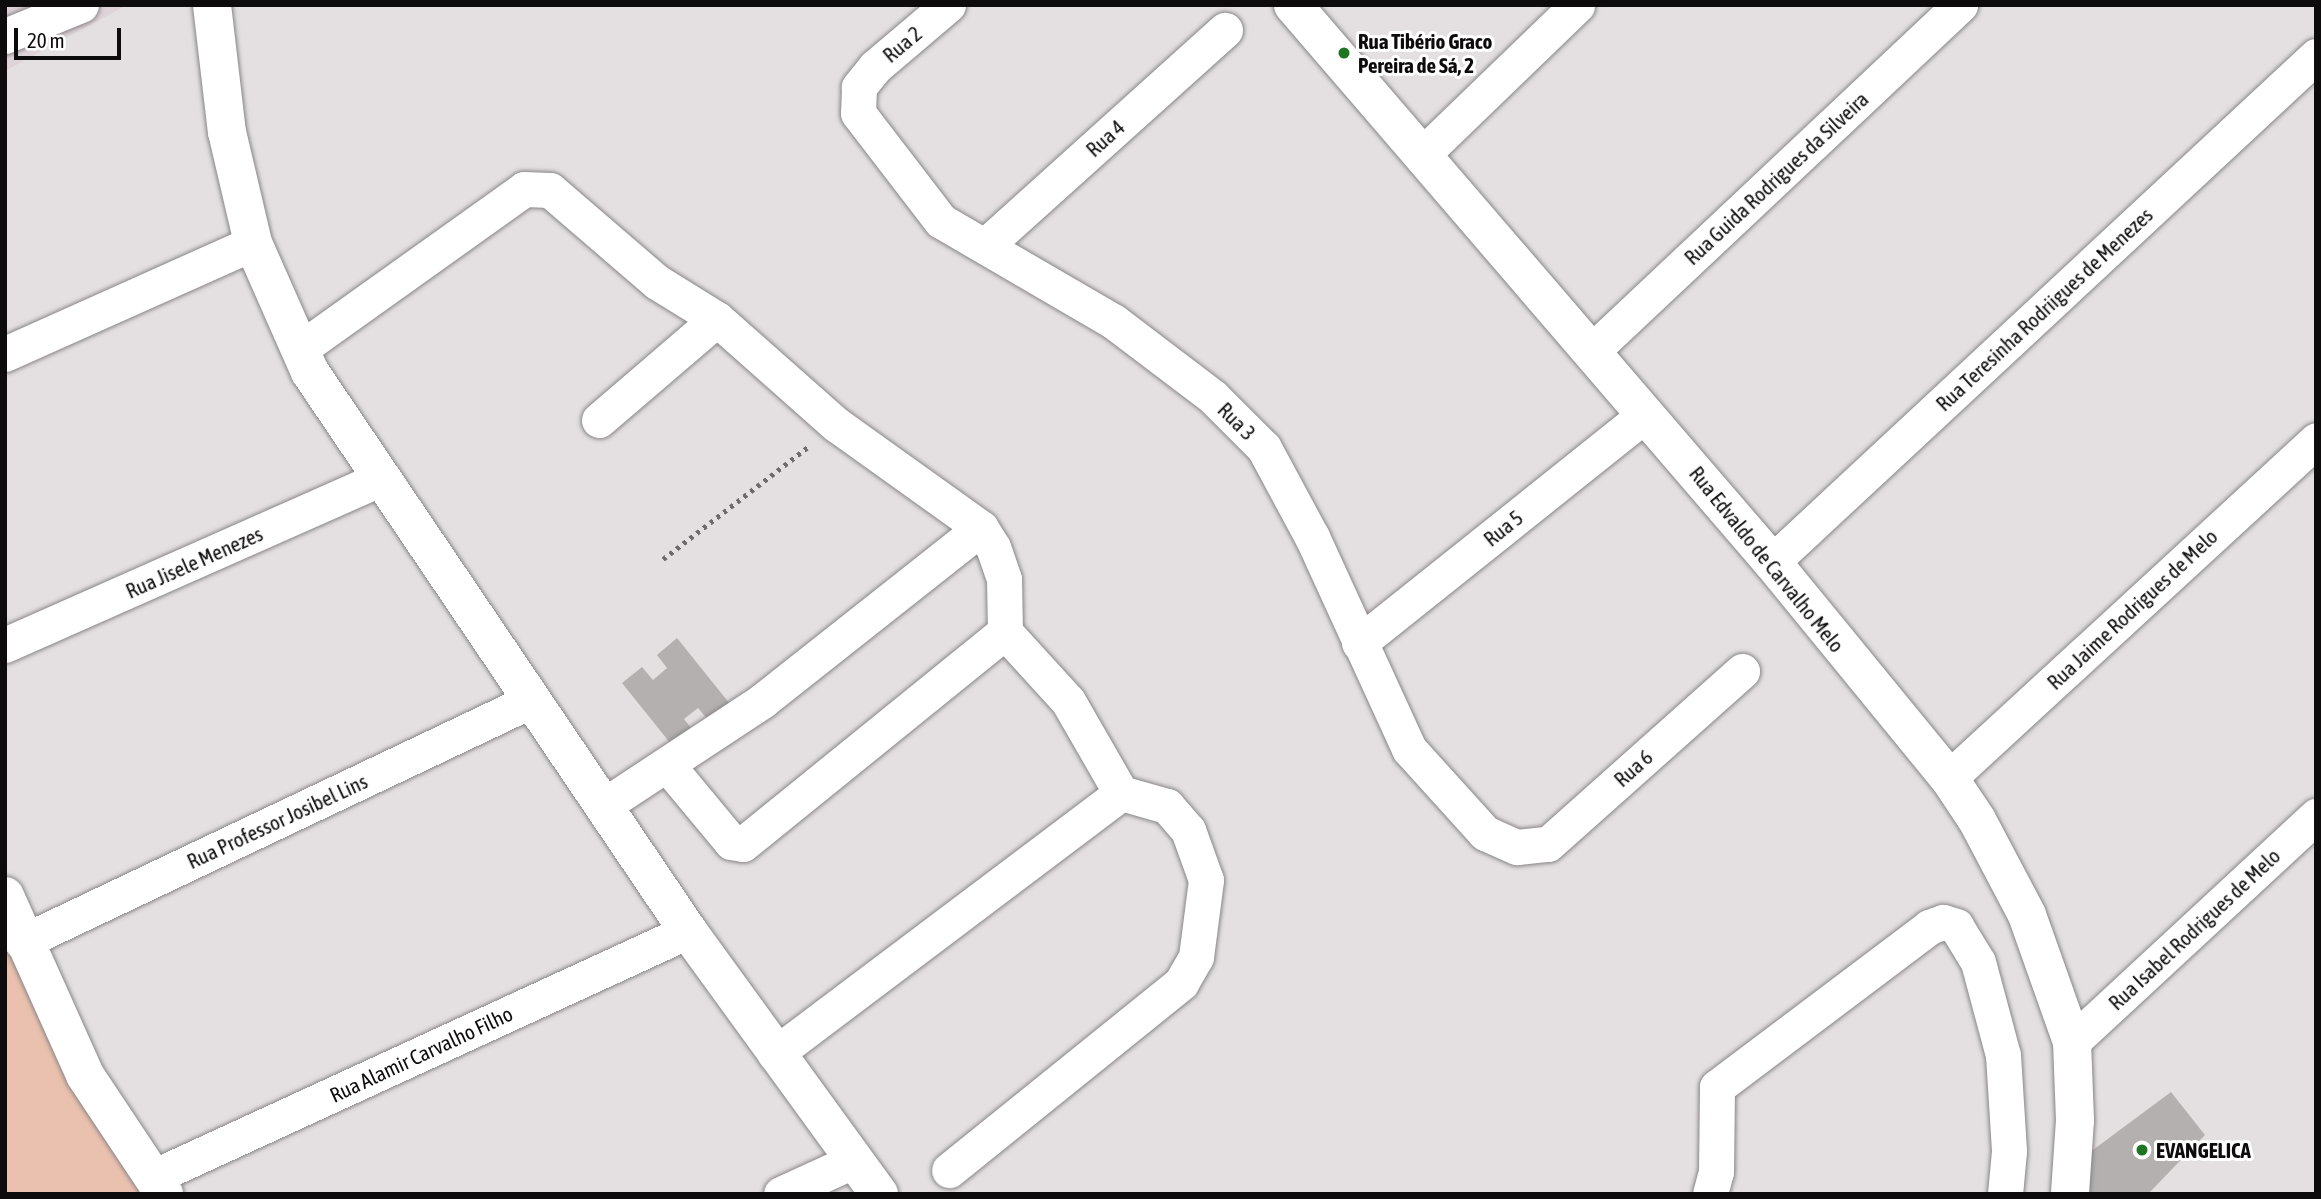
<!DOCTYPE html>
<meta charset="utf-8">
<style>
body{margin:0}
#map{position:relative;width:2321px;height:1199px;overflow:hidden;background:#e4e0e2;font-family:"Asap Condensed",sans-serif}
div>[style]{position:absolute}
.built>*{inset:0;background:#ded3d9}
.green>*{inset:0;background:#eac1ae}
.building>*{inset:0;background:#b4b0b0}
.path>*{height:4.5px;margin-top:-2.25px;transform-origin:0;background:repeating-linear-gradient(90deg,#6e6b6d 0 3.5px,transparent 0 8.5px)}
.roads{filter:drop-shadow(0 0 2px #898587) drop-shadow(0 0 2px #898587)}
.minor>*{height:35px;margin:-17.5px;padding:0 17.5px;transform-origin:17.5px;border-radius:17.5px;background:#fff}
.tertiary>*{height:38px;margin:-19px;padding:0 19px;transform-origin:19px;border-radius:19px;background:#fff}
.dots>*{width:19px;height:19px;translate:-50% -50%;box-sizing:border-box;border:4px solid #fff;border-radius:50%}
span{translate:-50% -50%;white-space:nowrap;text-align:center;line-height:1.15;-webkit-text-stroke:6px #fff;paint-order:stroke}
.poi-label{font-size:21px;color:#0d0b0c;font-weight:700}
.left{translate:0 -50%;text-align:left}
.street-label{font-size:21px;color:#0d0b0c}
.frame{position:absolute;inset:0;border:7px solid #0d0b0c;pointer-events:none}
.scale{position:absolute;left:14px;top:28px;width:107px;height:32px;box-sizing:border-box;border:4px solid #0d0b0c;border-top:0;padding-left:9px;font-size:21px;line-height:24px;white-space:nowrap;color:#0d0b0c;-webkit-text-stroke:5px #fff;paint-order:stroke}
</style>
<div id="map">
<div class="built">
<i style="clip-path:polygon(5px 5px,127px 5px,5px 71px)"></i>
</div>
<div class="green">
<i style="clip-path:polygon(5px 896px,160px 1194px,5px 1194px)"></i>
</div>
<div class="building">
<i style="clip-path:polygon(677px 638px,730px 704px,709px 721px,698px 708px,684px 719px,695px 733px,675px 749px,622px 683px,642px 667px,653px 680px,667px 668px,657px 655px)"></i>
<i style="clip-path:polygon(2171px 1092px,2205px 1135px,2148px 1194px,2070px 1194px,2074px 1164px)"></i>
</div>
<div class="path">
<i style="left:663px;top:559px;width:185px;rotate:-37.7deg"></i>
</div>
<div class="roads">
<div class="minor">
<i style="left:948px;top:5px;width:96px;rotate:139.7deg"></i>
<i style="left:875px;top:67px;width:26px;rotate:129deg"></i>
<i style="left:859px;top:87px;width:26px;rotate:92deg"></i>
<i style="left:858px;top:113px;width:136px;rotate:52.5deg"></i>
<i style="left:941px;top:221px;width:199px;rotate:30.2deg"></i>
<i style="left:1113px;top:321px;width:126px;rotate:37.2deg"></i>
<i style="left:1213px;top:397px;width:72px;rotate:45deg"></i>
<i style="left:1264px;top:448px;width:101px;rotate:61.7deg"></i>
<i style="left:1312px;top:537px;width:233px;rotate:65.4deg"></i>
<i style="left:1409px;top:749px;width:113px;rotate:47.9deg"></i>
<i style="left:1485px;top:833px;width:35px;rotate:24deg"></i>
<i style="left:1517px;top:847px;width:31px;rotate:-6deg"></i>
<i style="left:1548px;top:844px;width:260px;rotate:-41.7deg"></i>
<i style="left:5px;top:36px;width:82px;rotate:-22.2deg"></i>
<i style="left:1424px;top:153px;width:213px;rotate:-44deg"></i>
<i style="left:985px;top:246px;width:323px;rotate:-42deg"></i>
<i style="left:300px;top:349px;width:275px;rotate:-35.5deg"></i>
<i style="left:524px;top:189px;width:26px;rotate:2deg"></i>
<i style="left:550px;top:190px;width:141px;rotate:40.7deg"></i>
<i style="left:657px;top:282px;width:70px;rotate:31.7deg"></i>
<i style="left:717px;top:319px;width:160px;rotate:41.5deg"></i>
<i style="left:837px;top:425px;width:177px;rotate:35.6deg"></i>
<i style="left:981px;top:528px;width:22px;rotate:58deg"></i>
<i style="left:993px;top:547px;width:34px;rotate:71deg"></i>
<i style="left:1004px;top:579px;width:53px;rotate:88.9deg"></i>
<i style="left:1005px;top:632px;width:93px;rotate:47.6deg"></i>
<i style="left:1068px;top:701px;width:106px;rotate:60.1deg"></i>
<i style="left:1121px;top:793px;width:48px;rotate:15.8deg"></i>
<i style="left:1167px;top:806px;width:32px;rotate:49deg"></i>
<i style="left:1188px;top:830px;width:53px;rotate:70.2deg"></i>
<i style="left:1206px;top:880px;width:78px;rotate:97.4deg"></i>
<i style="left:1196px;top:957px;width:30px;rotate:120deg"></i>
<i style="left:1181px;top:983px;width:298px;rotate:141.1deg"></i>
<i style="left:1593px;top:350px;width:504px;rotate:-43.23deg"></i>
<i style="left:5px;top:354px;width:272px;rotate:-24.1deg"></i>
<i style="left:599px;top:420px;width:155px;rotate:-40.6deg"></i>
<i style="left:1772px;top:562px;width:743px;rotate:-42.93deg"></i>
<i style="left:1359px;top:643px;width:367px;rotate:-38.6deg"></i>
<i style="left:5px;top:645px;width:412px;rotate:-23.9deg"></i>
<i style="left:668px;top:766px;width:99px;rotate:50.3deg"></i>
<i style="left:731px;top:842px;width:12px;rotate:9deg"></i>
<i style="left:743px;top:844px;width:337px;rotate:-39deg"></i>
<i style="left:1949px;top:778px;width:499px;rotate:-42.6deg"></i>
<i style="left:603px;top:806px;width:191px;rotate:-33.4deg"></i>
<i style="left:762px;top:701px;width:279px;rotate:-38.3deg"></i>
<i style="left:22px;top:942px;width:565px;rotate:-25.38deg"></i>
<i style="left:2072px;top:1042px;width:333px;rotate:-42.8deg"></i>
<i style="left:775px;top:1054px;width:433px;rotate:-37deg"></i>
<i style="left:153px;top:1177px;width:589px;rotate:-24.69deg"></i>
<i style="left:781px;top:1194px;width:77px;rotate:-24.6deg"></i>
<i style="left:1710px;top:1194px;width:23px;rotate:-75deg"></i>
<i style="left:1716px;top:1172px;width:85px;rotate:-89.3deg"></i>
<i style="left:1717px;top:1087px;width:266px;rotate:-37deg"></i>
<i style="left:1929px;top:927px;width:15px;rotate:-20deg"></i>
<i style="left:1943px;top:922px;width:14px;rotate:17deg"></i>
<i style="left:1956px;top:926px;width:42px;rotate:58.6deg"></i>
<i style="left:1978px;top:962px;width:96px;rotate:75deg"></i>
<i style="left:2003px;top:1055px;width:96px;rotate:86.4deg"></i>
<i style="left:2009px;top:1151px;width:43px;rotate:95.3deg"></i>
</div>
<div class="tertiary">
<i style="left:212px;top:5px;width:128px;rotate:83.3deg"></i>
<i style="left:227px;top:132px;width:114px;rotate:76.8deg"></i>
<i style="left:253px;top:243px;width:141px;rotate:66.2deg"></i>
<i style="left:310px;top:372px;width:675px;rotate:55.93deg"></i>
<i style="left:688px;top:931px;width:325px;rotate:54deg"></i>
<i style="left:1293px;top:5px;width:735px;rotate:49.31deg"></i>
<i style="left:1772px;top:562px;width:279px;rotate:50.7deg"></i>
<i style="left:1949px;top:778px;width:50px;rotate:56.3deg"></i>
<i style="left:1977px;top:820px;width:107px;rotate:62.2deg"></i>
<i style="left:2027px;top:915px;width:135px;rotate:70.5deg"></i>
<i style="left:2072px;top:1042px;width:78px;rotate:87.8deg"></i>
<i style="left:2075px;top:1120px;width:74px;rotate:93.9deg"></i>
<i style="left:5px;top:896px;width:196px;rotate:65.9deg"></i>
<i style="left:85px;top:1075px;width:143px;rotate:56.4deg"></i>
</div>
</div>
<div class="dots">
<i style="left:1344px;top:53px;background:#1e7622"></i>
<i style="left:2142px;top:1150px;background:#1e7622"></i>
</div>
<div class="poi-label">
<span class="left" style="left:1358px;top:53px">Rua Tibério Graco<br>Pereira de Sá, 2</span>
<span class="left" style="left:2156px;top:1150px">EVANGELICA</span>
</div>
<div class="street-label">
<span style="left:902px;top:44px;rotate:-40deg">Rua 2</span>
<span style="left:1105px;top:138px;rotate:-42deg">Rua 4</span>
<span style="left:1776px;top:178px;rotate:-43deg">Rua Guida Rodrigues da Silveira</span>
<span style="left:2044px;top:309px;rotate:-43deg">Rua Teresinha Rodriigues de Menezes</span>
<span style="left:1237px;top:421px;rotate:45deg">Rua 3</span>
<span style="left:1503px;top:528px;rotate:-39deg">Rua 5</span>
<span style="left:1767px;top:559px;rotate:51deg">Rua Edvaldo de Carvalho Melo</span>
<span style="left:194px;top:562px;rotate:-24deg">Rua Jisele Menezes</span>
<span style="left:2132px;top:609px;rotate:-43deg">Rua Jaime Rodrigues de Melo</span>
<span style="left:1633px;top:768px;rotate:-42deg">Rua 6</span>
<span style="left:277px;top:821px;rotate:-25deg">Rua Professor Josibel Lins</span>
<span style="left:2194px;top:929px;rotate:-43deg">Rua Isabel Rodrigues de Melo</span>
<span style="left:421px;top:1054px;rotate:-25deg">Rua Alamir Carvalho Filho</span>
</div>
<div class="frame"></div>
<div class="scale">20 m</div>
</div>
